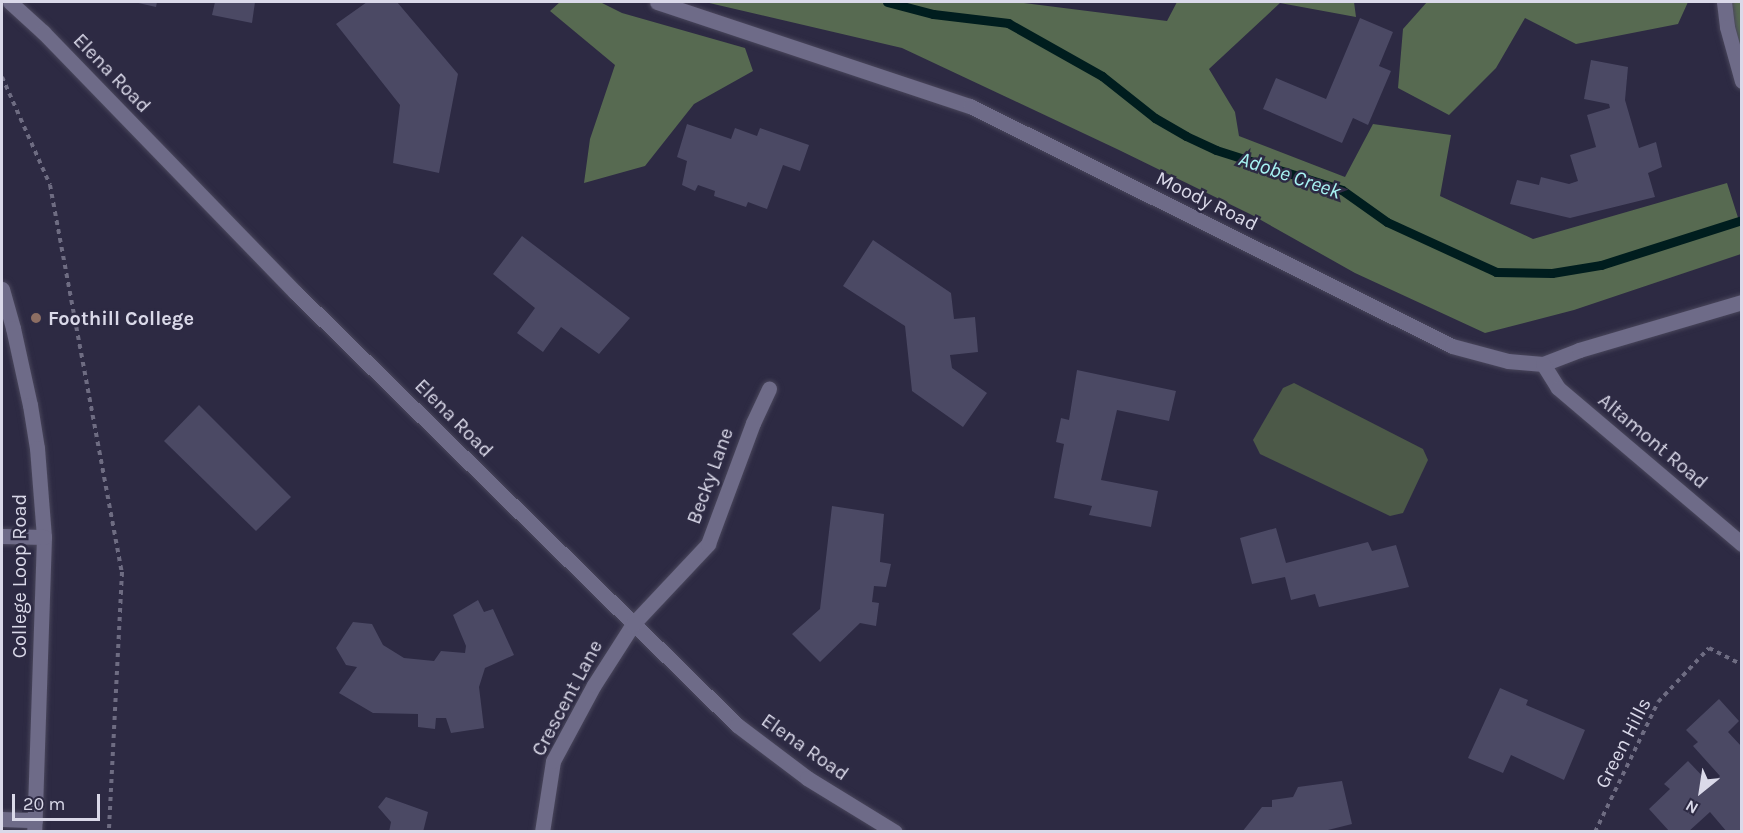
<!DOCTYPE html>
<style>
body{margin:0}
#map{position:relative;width:1743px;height:833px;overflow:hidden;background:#2d2a43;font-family:Karla,sans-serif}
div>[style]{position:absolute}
.green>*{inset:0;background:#4c5948}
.forest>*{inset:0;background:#576a51}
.stream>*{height:9px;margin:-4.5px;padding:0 4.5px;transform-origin:4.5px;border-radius:4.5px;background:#001d1e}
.building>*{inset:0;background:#4b4964}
.path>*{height:4px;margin-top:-2px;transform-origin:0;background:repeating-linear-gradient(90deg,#6e6c82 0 4.5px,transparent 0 9px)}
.roads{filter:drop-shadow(0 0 2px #49465b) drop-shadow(0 0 2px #49465b)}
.minor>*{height:15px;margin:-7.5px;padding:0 7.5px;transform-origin:7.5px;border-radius:7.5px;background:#6e6b88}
.dots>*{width:16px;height:16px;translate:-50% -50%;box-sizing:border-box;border:3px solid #2d2a43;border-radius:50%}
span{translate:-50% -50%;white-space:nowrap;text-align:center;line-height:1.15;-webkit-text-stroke:5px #2d2a43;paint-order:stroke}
.street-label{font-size:20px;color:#dad9e9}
.poi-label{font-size:20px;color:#dad9e9;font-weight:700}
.left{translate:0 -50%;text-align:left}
.water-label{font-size:21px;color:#a7f3f3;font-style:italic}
.frame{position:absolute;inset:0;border:3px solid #dad9e9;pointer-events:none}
.north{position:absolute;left:1671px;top:761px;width:60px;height:60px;-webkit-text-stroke:4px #2d2a43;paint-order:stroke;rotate:210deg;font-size:16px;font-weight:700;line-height:24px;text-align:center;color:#dad9e9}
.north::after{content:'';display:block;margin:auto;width:21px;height:27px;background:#dad9e9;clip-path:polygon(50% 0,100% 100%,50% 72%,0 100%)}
.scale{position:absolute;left:12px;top:794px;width:88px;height:27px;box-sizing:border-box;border:3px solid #dad9e9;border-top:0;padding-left:8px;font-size:18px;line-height:21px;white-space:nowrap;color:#dad9e9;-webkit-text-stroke:4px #2d2a43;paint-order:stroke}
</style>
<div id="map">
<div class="green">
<i style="clip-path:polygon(1294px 383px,1423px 449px,1428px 460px,1403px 513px,1390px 516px,1260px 454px,1253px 440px,1283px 388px)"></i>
</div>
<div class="forest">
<i style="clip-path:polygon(560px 2px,600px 2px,622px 13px,745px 48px,753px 71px,694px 104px,645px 166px,584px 183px,590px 139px,615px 65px,550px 11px)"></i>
<i style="clip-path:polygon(705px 2px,1016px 2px,1167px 21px,1177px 2px,1354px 2px,1356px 17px,1280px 3px,1209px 69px,1235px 112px,1239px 136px,1345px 177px,1373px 124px,1451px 135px,1440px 196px,1533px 239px,1727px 183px,1741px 227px,1741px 254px,1574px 310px,1485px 333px,1355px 273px,1252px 215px,1119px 150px,902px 48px)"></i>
<i style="clip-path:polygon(1427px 2px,1688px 2px,1678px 24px,1576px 44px,1525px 18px,1496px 68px,1449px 115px,1398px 88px,1403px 29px)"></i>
<i style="clip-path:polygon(1723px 2px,1741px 2px,1741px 95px)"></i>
</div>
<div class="stream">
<i style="left:887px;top:2px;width:48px;rotate:14.6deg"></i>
<i style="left:933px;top:14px;width:76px;rotate:6.8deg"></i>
<i style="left:1008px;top:23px;width:108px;rotate:29.4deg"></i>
<i style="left:1102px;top:76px;width:68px;rotate:38.4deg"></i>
<i style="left:1155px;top:118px;width:36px;rotate:30deg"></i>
<i style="left:1186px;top:136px;width:33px;rotate:25deg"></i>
<i style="left:1216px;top:150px;width:132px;rotate:17.6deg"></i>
<i style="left:1342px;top:190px;width:55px;rotate:35.4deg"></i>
<i style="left:1387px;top:222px;width:120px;rotate:24.6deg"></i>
<i style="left:1496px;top:272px;width:56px;rotate:1deg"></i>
<i style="left:1552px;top:273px;width:50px;rotate:-9.3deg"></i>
<i style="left:1601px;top:265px;width:148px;rotate:-17.7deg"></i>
</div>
<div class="building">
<i style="clip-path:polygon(134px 2px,157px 2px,156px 7px)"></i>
<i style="clip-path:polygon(215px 2px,255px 2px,252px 23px,212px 15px)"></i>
<i style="clip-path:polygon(367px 2px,397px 2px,458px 74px,439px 173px,393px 163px,400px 105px,336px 24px)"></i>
<i style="clip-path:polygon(1360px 18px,1393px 32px,1379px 66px,1391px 71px,1368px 125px,1353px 118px,1342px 143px,1263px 109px,1276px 78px,1326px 99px)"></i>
<i style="clip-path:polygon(1591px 60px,1628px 67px,1625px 100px,1639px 148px,1656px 142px,1662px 167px,1648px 173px,1655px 197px,1570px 218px,1510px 204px,1517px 180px,1539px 185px,1541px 177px,1569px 184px,1578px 181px,1570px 155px,1596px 147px,1587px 115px,1610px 108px,1609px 104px,1584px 99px)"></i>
<i style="clip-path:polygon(687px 124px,731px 139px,735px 128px,757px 136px,760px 128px,809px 145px,800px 171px,783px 165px,767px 209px,748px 202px,746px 207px,714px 196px,715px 191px,698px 185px,695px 191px,682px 185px,687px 161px,677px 157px)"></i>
<i style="clip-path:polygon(522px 236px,630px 318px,599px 354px,561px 327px,543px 352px,517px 333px,535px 308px,493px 274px)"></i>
<i style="clip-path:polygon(873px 240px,951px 293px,954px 319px,975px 317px,978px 352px,950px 355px,952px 368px,987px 393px,963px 427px,912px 391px,905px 326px,843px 286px)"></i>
<i style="clip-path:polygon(1077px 370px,1176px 391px,1169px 421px,1117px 410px,1101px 480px,1158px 491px,1151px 527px,1089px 515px,1092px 506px,1054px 498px,1064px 444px,1056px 442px,1061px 418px,1069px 420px)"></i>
<i style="clip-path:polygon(199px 405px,291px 497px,256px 531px,164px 441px)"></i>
<i style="clip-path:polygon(832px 506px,884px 514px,880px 562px,891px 564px,886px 587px,874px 586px,872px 602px,879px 603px,876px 626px,860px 623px,820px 662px,792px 634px,820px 609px)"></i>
<i style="clip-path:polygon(1276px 528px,1286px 563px,1368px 542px,1372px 551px,1396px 545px,1409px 587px,1319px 607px,1315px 594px,1291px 600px,1285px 577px,1252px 584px,1240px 538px)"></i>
<i style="clip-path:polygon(478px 600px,484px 612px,493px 609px,514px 655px,485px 668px,479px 687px,484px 728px,451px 733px,446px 718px,436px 718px,435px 729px,418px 727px,418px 714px,373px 713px,339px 693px,357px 667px,346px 665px,336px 648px,353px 622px,372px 624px,383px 645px,404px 658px,434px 661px,441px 651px,465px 653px,466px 646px,453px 615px)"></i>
<i style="clip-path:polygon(1500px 688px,1528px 700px,1526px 705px,1585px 730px,1564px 780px,1511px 755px,1503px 773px,1468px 758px)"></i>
<i style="clip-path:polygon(1719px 699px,1739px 721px,1728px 732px,1742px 747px,1742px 832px,1727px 832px,1710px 812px,1688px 832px,1670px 832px,1649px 809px,1670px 789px,1664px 784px,1688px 761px,1711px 785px,1720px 776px,1693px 746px,1698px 742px,1686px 730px)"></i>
<i style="clip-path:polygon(1342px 781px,1352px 824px,1320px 832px,1242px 832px,1262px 807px,1272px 807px,1272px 800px,1293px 797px,1298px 787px)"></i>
<i style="clip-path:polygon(386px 797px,428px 812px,423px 832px,389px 832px,391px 822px,378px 807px)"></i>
</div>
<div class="path">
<i style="left:2px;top:77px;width:118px;rotate:66deg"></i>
<i style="left:50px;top:185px;width:394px;rotate:79.5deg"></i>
<i style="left:122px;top:572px;width:260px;rotate:92.9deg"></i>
<i style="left:1595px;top:832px;width:144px;rotate:-64.1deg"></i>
<i style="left:1658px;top:702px;width:74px;rotate:-46.6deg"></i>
<i style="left:1709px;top:648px;width:37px;rotate:27deg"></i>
</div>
<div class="roads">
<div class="minor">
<i style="left:10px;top:2px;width:45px;rotate:42.3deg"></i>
<i style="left:43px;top:32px;width:362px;rotate:45.9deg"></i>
<i style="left:295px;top:292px;width:619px;rotate:44.41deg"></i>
<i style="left:737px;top:725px;width:88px;rotate:37.1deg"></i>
<i style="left:807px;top:778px;width:103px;rotate:31.5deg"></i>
<i style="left:657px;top:2px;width:330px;rotate:18.4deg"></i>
<i style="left:970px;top:106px;width:538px;rotate:26.47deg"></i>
<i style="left:1452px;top:346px;width:58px;rotate:15deg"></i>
<i style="left:1508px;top:361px;width:35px;rotate:5deg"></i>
<i style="left:1543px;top:364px;width:39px;rotate:-21deg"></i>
<i style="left:1579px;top:350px;width:170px;rotate:-16.4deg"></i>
<i style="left:1724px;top:2px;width:25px;rotate:83deg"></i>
<i style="left:1727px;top:27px;width:56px;rotate:74.5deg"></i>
<i style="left:2px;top:289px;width:41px;rotate:74.2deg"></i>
<i style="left:13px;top:328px;width:79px;rotate:77.6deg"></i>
<i style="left:30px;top:405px;width:44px;rotate:80.8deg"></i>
<i style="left:37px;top:448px;width:89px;rotate:85.5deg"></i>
<i style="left:44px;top:537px;width:295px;rotate:91.9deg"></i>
<i style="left:1543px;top:364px;width:28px;rotate:58deg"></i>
<i style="left:1558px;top:388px;width:241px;rotate:40.3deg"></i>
<i style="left:2px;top:536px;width:42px;rotate:1.4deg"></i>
<i style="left:2px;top:819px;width:33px;rotate:2deg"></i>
<i style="left:542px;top:832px;width:72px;rotate:-81.2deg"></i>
<i style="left:553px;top:761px;width:86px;rotate:-61.7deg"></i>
<i style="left:594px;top:685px;width:72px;rotate:-57.4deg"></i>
<i style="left:633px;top:624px;width:110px;rotate:-46.8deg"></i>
<i style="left:708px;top:544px;width:129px;rotate:-69.6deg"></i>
<i style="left:753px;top:423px;width:38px;rotate:-65deg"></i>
</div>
</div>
<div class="dots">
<i style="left:36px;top:318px;background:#8d6e63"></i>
</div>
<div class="street-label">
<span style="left:112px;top:73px;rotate:46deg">Elena Road</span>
<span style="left:1207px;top:201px;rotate:26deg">Moody Road</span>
<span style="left:454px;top:418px;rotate:45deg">Elena Road</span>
<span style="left:1653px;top:441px;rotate:40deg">Altamont Road</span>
<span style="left:710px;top:476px;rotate:-70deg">Becky Lane</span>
<span style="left:19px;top:576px;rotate:-90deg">College Loop Road</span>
<span style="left:567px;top:698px;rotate:-62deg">Crescent Lane</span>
<span style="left:1623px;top:743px;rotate:-63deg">Green Hills</span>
<span style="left:805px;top:747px;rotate:35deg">Elena Road</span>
</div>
<div class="poi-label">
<span class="left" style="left:48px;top:318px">Foothill College</span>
</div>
<div class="water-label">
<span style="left:1290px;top:175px;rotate:19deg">Adobe Creek</span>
</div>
<div class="frame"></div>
<div class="north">N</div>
<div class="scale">20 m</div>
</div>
